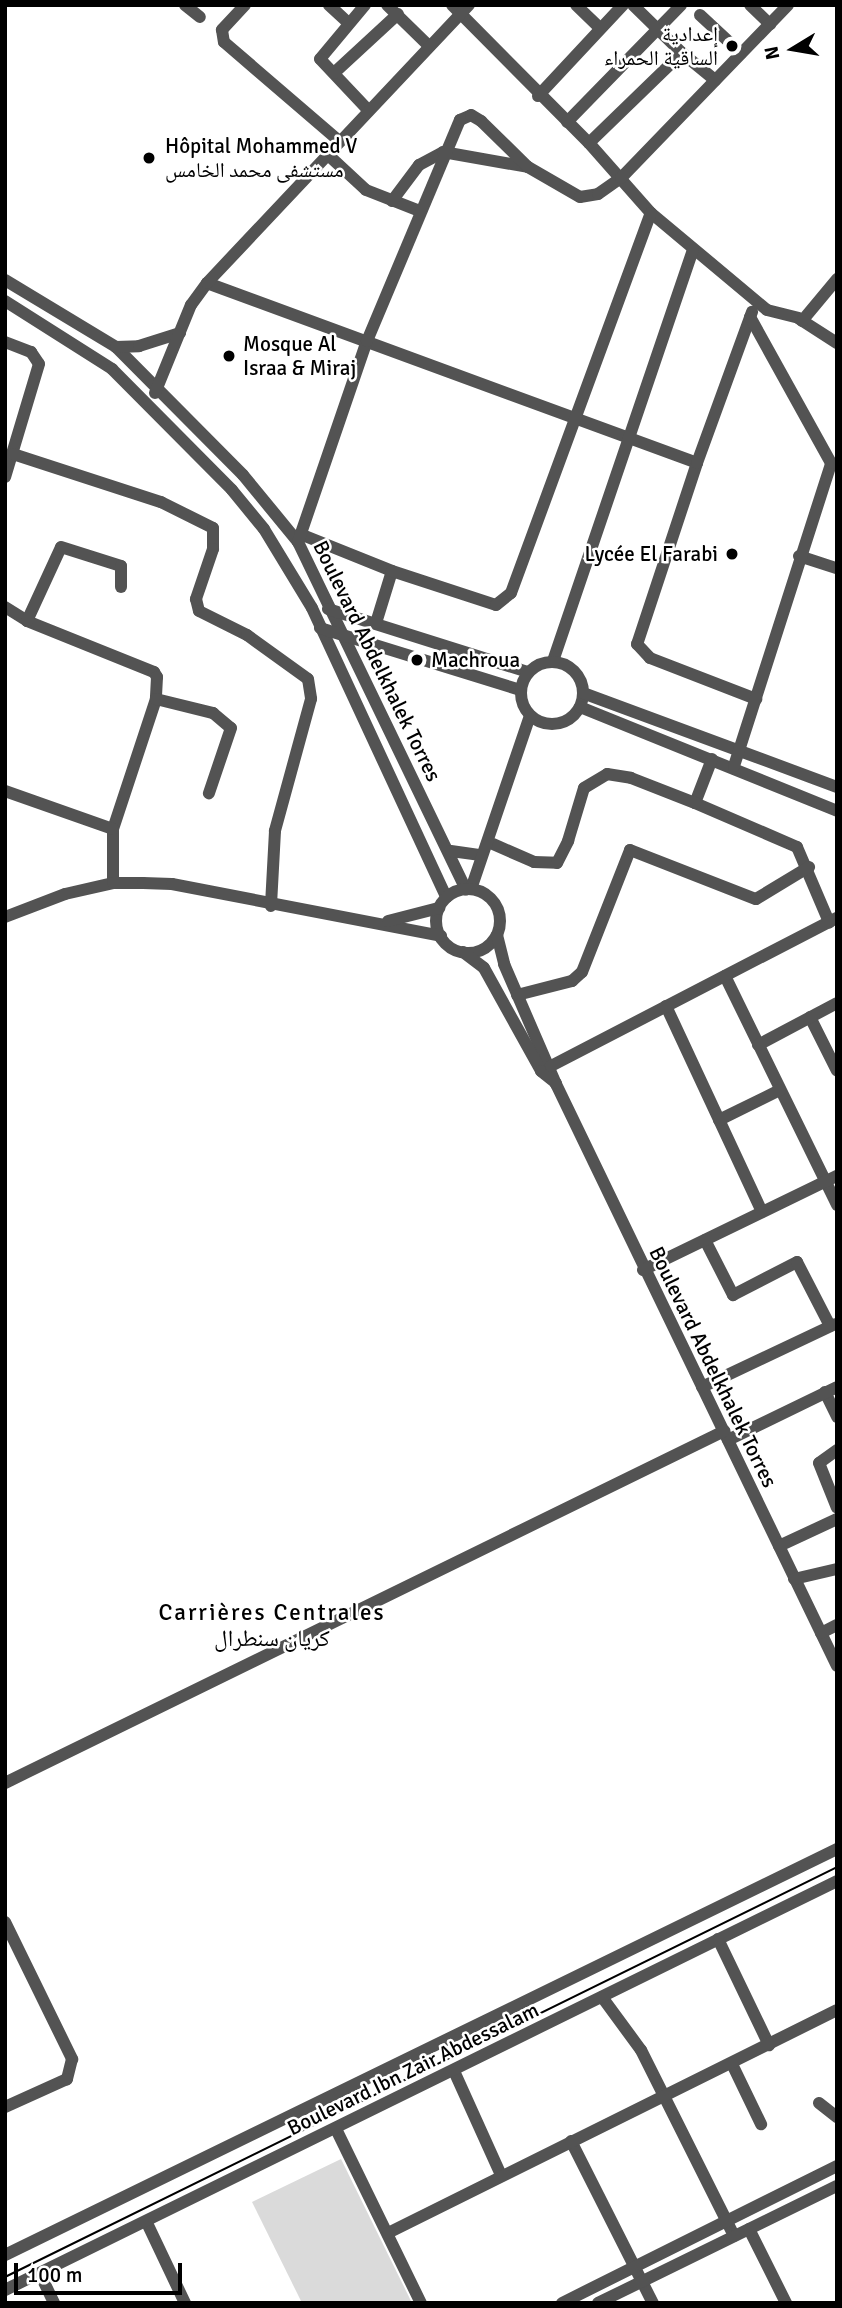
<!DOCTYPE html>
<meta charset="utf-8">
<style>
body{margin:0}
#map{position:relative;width:842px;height:2308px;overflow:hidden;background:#fff;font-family:Signika,"Noto Naskh Arabic",sans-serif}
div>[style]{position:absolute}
.green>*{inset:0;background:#dadada}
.minor>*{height:12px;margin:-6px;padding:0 6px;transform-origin:6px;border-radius:6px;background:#535353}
.minor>.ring{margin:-6px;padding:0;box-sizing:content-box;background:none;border:12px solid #535353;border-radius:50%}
.tram>*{height:2px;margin:-1px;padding:0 1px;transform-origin:1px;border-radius:1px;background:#000}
.dots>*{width:19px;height:19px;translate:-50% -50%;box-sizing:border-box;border:4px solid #fff;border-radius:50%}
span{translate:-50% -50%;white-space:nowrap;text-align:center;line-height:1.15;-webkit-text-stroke:5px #fff;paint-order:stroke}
.poi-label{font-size:21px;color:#000}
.right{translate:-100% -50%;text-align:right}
.left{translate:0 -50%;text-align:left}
.street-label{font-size:21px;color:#000}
.neighbourhood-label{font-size:23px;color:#000;letter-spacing:2px}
.frame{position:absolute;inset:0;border:7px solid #000;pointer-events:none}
.north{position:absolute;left:758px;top:14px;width:70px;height:70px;-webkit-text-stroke:5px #fff;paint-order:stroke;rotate:259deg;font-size:19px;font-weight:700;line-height:28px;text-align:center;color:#000}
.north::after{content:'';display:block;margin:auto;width:24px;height:32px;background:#000;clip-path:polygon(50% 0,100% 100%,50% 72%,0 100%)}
.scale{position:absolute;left:14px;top:2263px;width:168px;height:32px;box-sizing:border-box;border:4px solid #000;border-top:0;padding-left:9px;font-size:21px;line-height:24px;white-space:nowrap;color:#000;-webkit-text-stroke:5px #fff;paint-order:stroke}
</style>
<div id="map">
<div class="green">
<i style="clip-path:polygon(341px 2159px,412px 2303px,302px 2303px,252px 2202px)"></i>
</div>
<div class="minor">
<i style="left:185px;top:5px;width:19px;rotate:39deg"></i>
<i style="left:245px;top:5px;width:34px;rotate:133deg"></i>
<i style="left:222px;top:30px;width:12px;rotate:81deg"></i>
<i style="left:224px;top:42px;width:150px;rotate:40.7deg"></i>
<i style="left:329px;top:5px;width:26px;rotate:43deg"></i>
<i style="left:365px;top:5px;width:70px;rotate:129.8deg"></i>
<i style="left:320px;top:59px;width:70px;rotate:46.7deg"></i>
<i style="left:387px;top:5px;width:59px;rotate:44.3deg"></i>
<i style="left:452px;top:5px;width:194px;rotate:45.2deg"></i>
<i style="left:589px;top:143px;width:94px;rotate:48.5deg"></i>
<i style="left:651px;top:213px;width:151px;rotate:39.9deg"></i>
<i style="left:767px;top:310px;width:32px;rotate:14deg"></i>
<i style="left:798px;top:318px;width:46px;rotate:32.7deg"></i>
<i style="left:576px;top:5px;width:33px;rotate:44deg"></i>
<i style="left:633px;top:5px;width:69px;rotate:44.4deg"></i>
<i style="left:750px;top:5px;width:28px;rotate:44deg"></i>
<i style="left:700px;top:15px;width:56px;rotate:42.8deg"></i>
<i style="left:334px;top:73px;width:87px;rotate:-42.7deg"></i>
<i style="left:538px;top:96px;width:125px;rotate:-47deg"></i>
<i style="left:567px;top:122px;width:163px;rotate:-45.7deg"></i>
<i style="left:589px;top:143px;width:129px;rotate:-44.1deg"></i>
<i style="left:682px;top:53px;width:43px;rotate:39.3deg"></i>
<i style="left:326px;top:153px;width:54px;rotate:42.8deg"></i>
<i style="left:366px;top:190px;width:58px;rotate:21.3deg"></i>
<i style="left:392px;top:201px;width:45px;rotate:-53.1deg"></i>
<i style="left:419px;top:165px;width:27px;rotate:-28deg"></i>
<i style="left:443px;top:152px;width:86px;rotate:10deg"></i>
<i style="left:528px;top:167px;width:60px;rotate:30deg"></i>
<i style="left:580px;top:197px;width:18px;rotate:-9deg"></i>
<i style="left:598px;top:194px;width:28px;rotate:-35deg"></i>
<i style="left:621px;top:178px;width:240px;rotate:-46deg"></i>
<i style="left:5px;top:280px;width:130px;rotate:31.1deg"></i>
<i style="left:116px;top:347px;width:180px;rotate:45.2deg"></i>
<i style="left:243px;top:475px;width:87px;rotate:50.6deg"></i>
<i style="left:298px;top:542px;width:386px;rotate:64.2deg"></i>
<i style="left:207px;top:283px;width:522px;rotate:20.17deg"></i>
<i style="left:697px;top:463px;width:191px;rotate:108.3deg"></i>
<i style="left:637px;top:644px;width:19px;rotate:47deg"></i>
<i style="left:650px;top:658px;width:114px;rotate:21.1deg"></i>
<i style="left:5px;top:301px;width:127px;rotate:32.4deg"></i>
<i style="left:112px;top:369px;width:170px;rotate:45.2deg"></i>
<i style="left:232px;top:490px;width:50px;rotate:50.6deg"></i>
<i style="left:264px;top:529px;width:92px;rotate:58.7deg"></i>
<i style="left:312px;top:608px;width:319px;rotate:65.1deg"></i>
<i style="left:802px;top:321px;width:55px;rotate:-50.2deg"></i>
<i style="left:5px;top:342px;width:28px;rotate:21deg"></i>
<i style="left:31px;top:352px;width:14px;rotate:56deg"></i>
<i style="left:39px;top:364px;width:118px;rotate:106.7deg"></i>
<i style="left:116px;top:347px;width:23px;rotate:-2deg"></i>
<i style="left:139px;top:346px;width:43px;rotate:-17.6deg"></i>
<i style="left:155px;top:393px;width:95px;rotate:-67.8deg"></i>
<i style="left:191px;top:305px;width:27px;rotate:-54deg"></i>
<i style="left:207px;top:283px;width:382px;rotate:-46.7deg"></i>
<i style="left:13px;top:454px;width:156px;rotate:18deg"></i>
<i style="left:161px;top:502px;width:58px;rotate:26.6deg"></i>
<i style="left:213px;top:528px;width:21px;rotate:90deg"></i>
<i style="left:213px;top:549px;width:53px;rotate:108.8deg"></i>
<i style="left:196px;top:599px;width:12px;rotate:76deg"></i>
<i style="left:199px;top:611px;width:54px;rotate:26.6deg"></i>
<i style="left:247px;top:635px;width:75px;rotate:35.8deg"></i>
<i style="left:308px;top:679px;width:20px;rotate:81deg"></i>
<i style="left:311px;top:699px;width:137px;rotate:105.3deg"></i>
<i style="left:275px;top:831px;width:75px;rotate:93.1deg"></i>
<i style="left:697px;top:463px;width:161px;rotate:-70deg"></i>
<i style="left:300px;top:534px;width:99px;rotate:21.9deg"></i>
<i style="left:298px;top:542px;width:213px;rotate:-71.1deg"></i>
<i style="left:367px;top:341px;width:240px;rotate:-67.2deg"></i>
<i style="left:460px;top:120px;width:12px;rotate:-24deg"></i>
<i style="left:471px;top:115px;width:12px;rotate:31deg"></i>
<i style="left:481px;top:121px;width:66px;rotate:44.4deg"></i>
<i style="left:799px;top:556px;width:40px;rotate:18deg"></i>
<i style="left:5px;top:607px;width:26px;rotate:32deg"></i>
<i style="left:27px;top:621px;width:137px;rotate:21.9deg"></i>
<i style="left:154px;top:672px;width:6px;rotate:59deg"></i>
<i style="left:157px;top:677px;width:22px;rotate:93deg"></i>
<i style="left:156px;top:699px;width:137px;rotate:108.3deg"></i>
<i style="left:113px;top:829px;width:54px;rotate:90deg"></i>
<i style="left:328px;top:609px;width:210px;rotate:17.5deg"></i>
<i style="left:27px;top:621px;width:81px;rotate:-65.3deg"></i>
<i style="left:61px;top:547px;width:63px;rotate:17.6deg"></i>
<i style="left:121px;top:566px;width:21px;rotate:90deg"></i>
<i style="left:376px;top:623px;width:54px;rotate:-72.9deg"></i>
<i style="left:392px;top:571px;width:109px;rotate:18.1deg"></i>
<i style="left:496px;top:605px;width:19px;rotate:-39deg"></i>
<i style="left:511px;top:593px;width:405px;rotate:-69.8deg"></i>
<i style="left:320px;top:628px;width:209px;rotate:17.2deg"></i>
<i style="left:553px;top:661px;width:434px;rotate:-71.2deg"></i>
<i class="ring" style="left:521px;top:662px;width:50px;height:50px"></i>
<i style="left:583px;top:693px;width:271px;rotate:20.3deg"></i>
<i style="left:156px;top:699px;width:59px;rotate:13.8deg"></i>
<i style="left:213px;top:713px;width:23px;rotate:40deg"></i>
<i style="left:231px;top:728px;width:69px;rotate:108.7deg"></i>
<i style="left:580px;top:707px;width:277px;rotate:22deg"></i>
<i style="left:712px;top:759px;width:47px;rotate:111.1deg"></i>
<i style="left:695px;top:803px;width:111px;rotate:23.3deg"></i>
<i style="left:797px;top:847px;width:82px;rotate:66.9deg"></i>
<i style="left:734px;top:766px;width:318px;rotate:-72.2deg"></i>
<i style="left:831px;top:463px;width:167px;rotate:-119deg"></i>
<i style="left:5px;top:791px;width:114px;rotate:19.4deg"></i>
<i style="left:493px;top:844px;width:45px;rotate:23.7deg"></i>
<i style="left:534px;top:862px;width:23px;rotate:2deg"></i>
<i style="left:557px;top:863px;width:25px;rotate:-63deg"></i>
<i style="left:568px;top:841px;width:55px;rotate:-73.2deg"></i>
<i style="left:584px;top:788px;width:27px;rotate:-31deg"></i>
<i style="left:607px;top:774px;width:24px;rotate:9deg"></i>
<i style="left:631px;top:778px;width:69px;rotate:21.3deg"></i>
<i style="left:451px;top:851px;width:30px;rotate:8deg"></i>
<i style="left:471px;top:889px;width:183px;rotate:-71.2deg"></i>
<i class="ring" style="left:436px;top:889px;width:52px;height:52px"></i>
<i style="left:5px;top:917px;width:64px;rotate:-21deg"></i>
<i style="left:65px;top:894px;width:49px;rotate:-12.9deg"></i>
<i style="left:113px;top:883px;width:30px"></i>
<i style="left:143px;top:883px;width:29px;rotate:2deg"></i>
<i style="left:172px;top:884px;width:274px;rotate:10.9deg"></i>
<i style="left:388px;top:921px;width:53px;rotate:-14.3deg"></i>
<i style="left:497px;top:935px;width:30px;rotate:76deg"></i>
<i style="left:504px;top:964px;width:131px;rotate:66.6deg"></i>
<i style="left:556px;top:1084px;width:646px;rotate:64.23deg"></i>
<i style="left:463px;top:952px;width:26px;rotate:37deg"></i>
<i style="left:484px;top:968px;width:118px;rotate:61deg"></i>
<i style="left:541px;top:1071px;width:19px;rotate:39deg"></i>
<i style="left:725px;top:976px;width:255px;rotate:63.9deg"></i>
<i style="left:517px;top:995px;width:57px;rotate:-14.3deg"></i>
<i style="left:572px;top:981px;width:13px;rotate:-42deg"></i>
<i style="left:582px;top:972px;width:131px;rotate:-68.5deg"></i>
<i style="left:630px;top:850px;width:135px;rotate:21.3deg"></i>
<i style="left:756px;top:899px;width:62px;rotate:-31.1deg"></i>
<i style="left:666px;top:1006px;width:227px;rotate:65deg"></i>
<i style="left:810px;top:1017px;width:60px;rotate:63.4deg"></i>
<i style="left:758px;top:1045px;width:89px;rotate:-28deg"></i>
<i style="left:551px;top:1066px;width:322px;rotate:-27.4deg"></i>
<i style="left:719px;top:1120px;width:68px;rotate:-26.2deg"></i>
<i style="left:705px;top:1240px;width:62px;rotate:63deg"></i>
<i style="left:733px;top:1295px;width:72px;rotate:-27.3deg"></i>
<i style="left:797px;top:1262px;width:72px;rotate:62.7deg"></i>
<i style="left:643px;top:1270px;width:216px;rotate:-25.9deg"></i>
<i style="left:702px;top:1387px;width:147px;rotate:-25.3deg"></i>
<i style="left:825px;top:1392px;width:28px;rotate:64deg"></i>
<i style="left:728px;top:1440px;width:121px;rotate:-25.9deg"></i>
<i style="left:837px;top:1450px;width:22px;rotate:144deg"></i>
<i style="left:819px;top:1463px;width:48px;rotate:68.2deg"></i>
<i style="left:779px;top:1546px;width:64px;rotate:-25deg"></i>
<i style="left:794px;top:1579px;width:44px;rotate:-13.1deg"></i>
<i style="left:821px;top:1633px;width:18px;rotate:-27deg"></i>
<i style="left:5px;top:1783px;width:801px;rotate:-26.08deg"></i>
<i style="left:5px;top:1922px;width:153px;rotate:63.9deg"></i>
<i style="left:72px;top:2059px;width:21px;rotate:104deg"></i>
<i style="left:67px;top:2079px;width:68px;rotate:155.7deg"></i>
<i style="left:718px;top:1939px;width:118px;rotate:64.3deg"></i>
<i style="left:602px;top:1997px;width:66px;rotate:53.7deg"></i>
<i style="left:641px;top:2050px;width:208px;rotate:63.4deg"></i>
<i style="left:732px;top:2064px;width:67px;rotate:64.2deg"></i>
<i style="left:454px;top:2071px;width:114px;rotate:65.7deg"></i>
<i style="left:819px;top:2103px;width:23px;rotate:38deg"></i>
<i style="left:336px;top:2129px;width:194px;rotate:64deg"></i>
<i style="left:571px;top:2141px;width:182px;rotate:63.2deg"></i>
<i style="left:147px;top:2223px;width:89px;rotate:64.6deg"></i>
<i style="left:749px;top:2229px;width:83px;rotate:63.4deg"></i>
<i style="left:388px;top:2233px;width:501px;rotate:-26.41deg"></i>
<i style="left:5px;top:2255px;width:926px;rotate:-26.01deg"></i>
<i style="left:40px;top:2274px;width:32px;rotate:64deg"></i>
<i style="left:5px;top:2290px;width:927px;rotate:-26.18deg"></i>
<i style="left:562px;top:2303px;width:307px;rotate:-26.5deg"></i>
<i style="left:598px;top:2303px;width:266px;rotate:-26.1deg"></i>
</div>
<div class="tram">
<i style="left:5px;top:2277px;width:928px;rotate:-26.23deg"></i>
</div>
<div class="dots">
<i style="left:732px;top:46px;background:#000"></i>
<i style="left:149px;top:158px;background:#000"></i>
<i style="left:229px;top:356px;background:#000"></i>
<i style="left:732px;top:554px;background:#000"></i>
<i style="left:417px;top:660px;background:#000"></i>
</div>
<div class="poi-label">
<span class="right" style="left:718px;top:46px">إعدادية<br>الساقية الحمراء</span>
<span class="left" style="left:165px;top:158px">Hôpital Mohammed V<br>مستشفى محمد الخامس</span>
<span class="left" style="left:243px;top:356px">Mosque Al<br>Israa &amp; Miraj</span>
<span class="right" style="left:718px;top:554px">Lycée El Farabi</span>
<span class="left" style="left:431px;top:660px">Machroua</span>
</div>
<div class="street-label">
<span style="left:377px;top:661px;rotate:64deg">Boulevard Abdelkhalek Torres</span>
<span style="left:713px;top:1367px;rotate:64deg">Boulevard Abdelkhalek Torres</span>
<span style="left:413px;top:2069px;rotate:-26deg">Boulevard Ibn Zair Abdessalam</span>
</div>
<div class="neighbourhood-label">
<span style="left:272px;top:1626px">Carrières Centrales<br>كريان سنطرال</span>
</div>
<div class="frame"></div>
<div class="north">N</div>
<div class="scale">100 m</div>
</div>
